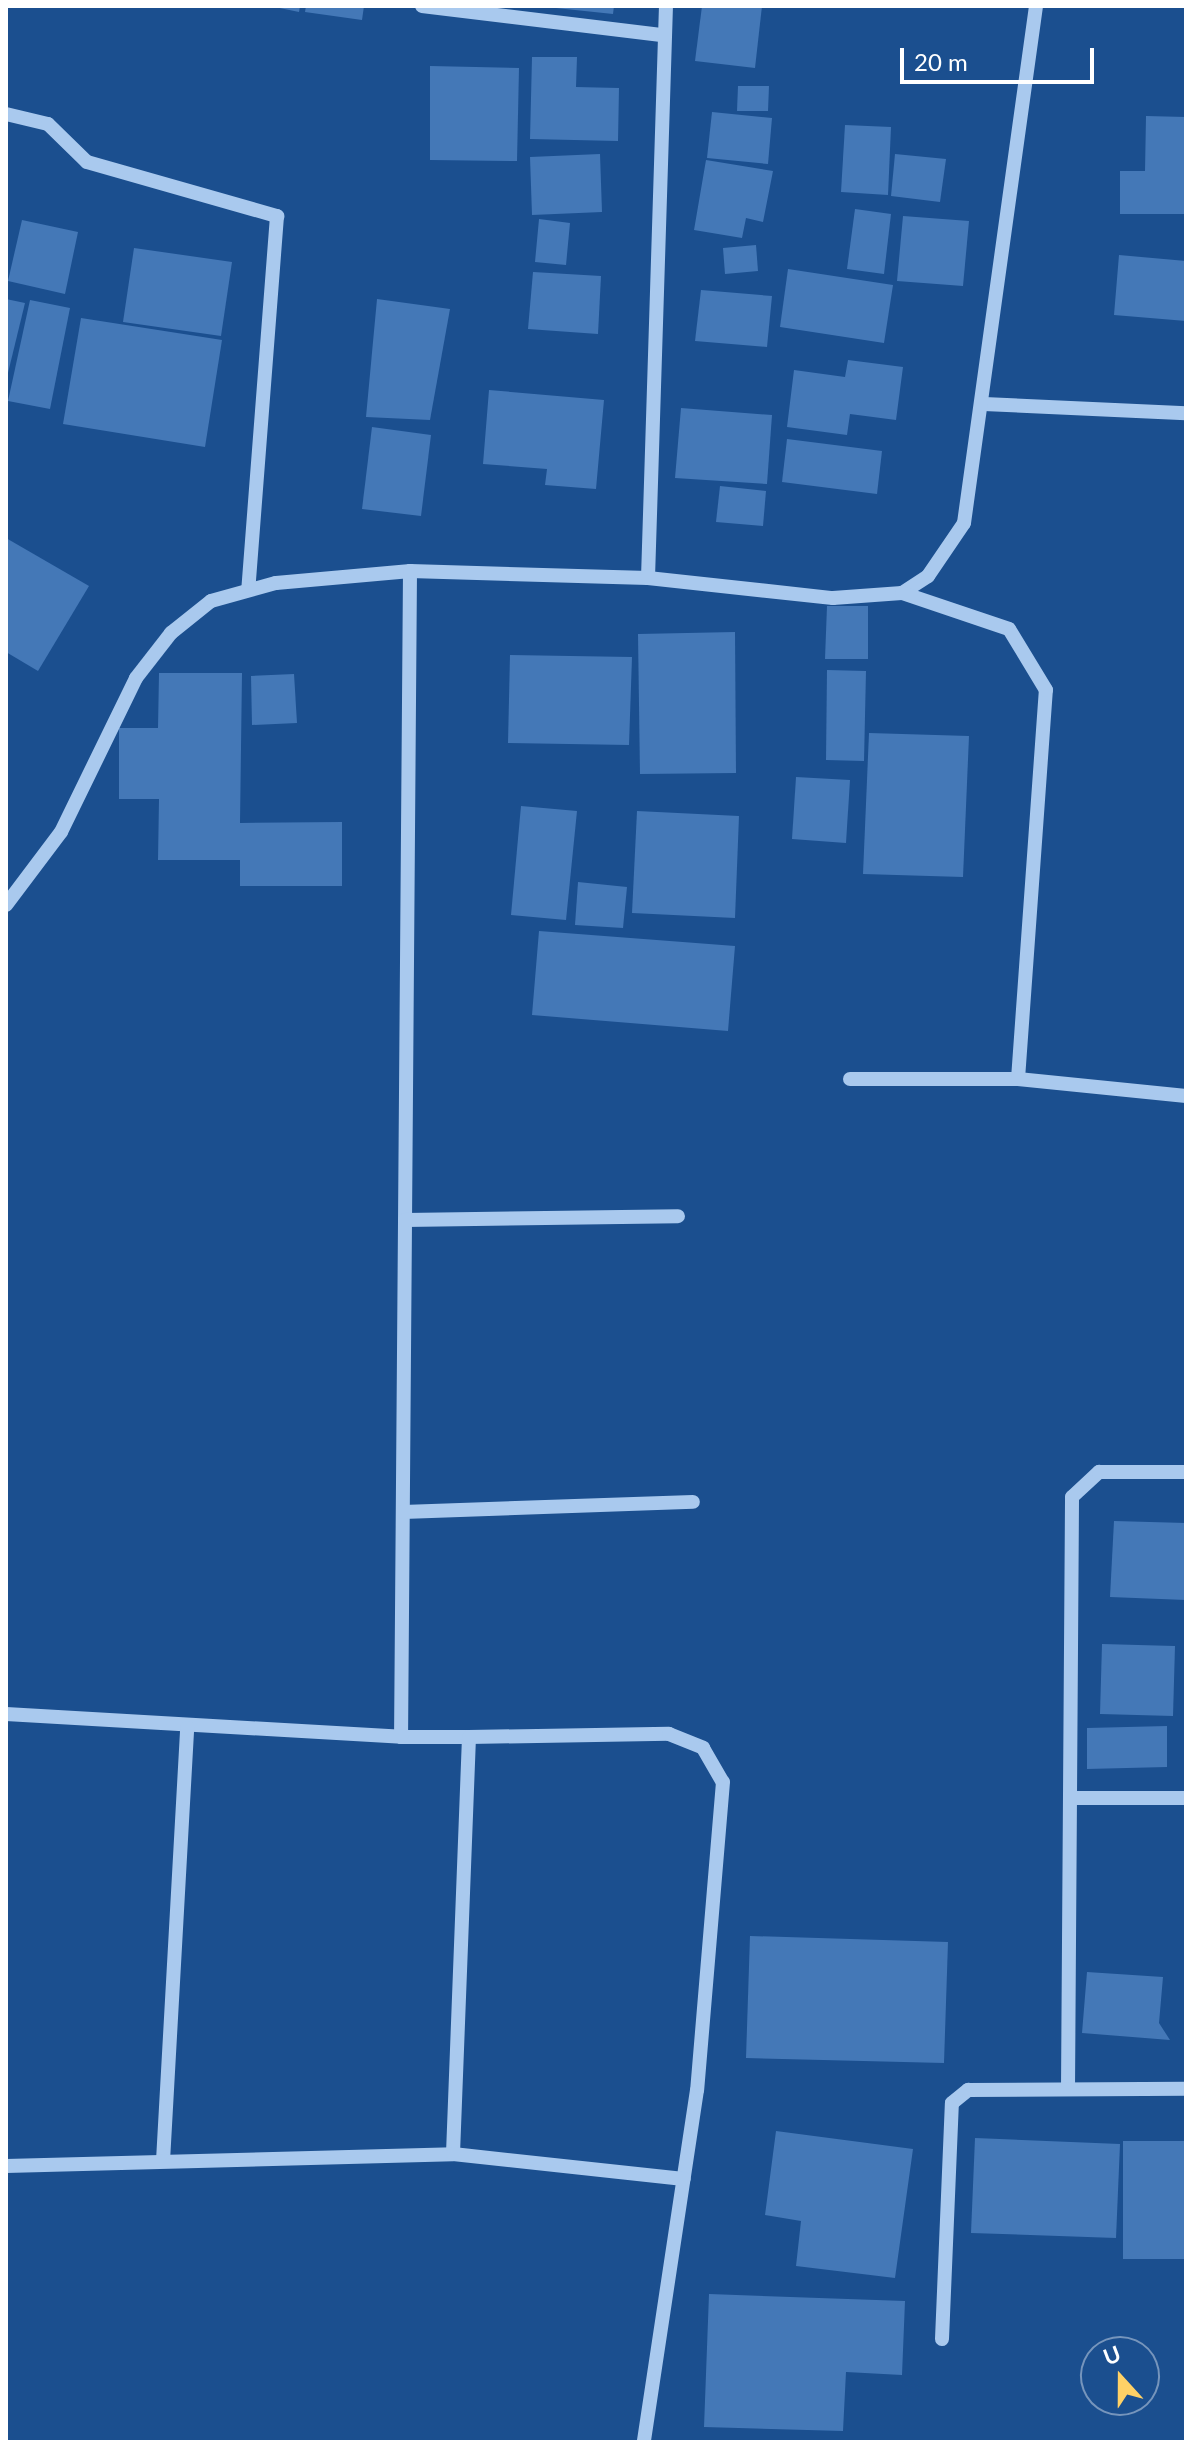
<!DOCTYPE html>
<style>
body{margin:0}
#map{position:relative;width:1192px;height:2448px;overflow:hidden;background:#1b4f8f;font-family:Lato,sans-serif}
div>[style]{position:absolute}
.building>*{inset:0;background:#4478b7}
.minor>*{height:14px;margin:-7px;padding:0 7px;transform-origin:7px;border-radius:7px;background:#a9c9ee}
span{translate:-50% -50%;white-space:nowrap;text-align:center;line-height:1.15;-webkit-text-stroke:6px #1b4f8f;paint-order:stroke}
.frame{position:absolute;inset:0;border:8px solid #fff;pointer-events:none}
.north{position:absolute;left:1080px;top:2336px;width:80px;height:80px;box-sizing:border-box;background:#1b4f8f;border:2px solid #7695bc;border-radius:50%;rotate:339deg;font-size:22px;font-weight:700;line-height:32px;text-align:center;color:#fff}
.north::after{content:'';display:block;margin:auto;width:28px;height:36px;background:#ffd166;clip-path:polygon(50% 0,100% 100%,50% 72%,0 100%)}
.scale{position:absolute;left:900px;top:48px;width:194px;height:36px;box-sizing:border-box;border:4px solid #fff;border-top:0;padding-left:10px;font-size:24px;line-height:28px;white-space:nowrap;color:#fff;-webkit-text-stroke:6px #1b4f8f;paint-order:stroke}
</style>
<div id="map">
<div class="building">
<i style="clip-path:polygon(270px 6px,300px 6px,299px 12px)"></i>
<i style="clip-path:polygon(306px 6px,364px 6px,362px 20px,305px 12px)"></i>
<i style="clip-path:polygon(537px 6px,614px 6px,613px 14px)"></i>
<i style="clip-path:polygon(702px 6px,762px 6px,755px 68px,695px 61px)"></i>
<i style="clip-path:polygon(532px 57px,577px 57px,576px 87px,619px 88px,618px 141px,530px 139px)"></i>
<i style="clip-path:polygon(430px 66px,519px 68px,517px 161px,430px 160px)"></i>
<i style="clip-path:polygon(738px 86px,769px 86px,768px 111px,737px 111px)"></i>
<i style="clip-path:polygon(712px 112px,772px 118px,768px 164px,707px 158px)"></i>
<i style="clip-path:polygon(1146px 116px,1186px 117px,1186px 214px,1120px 214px,1120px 171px,1145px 171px)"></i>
<i style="clip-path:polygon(845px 125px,891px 127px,888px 195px,841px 192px)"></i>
<i style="clip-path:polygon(600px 154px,602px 212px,532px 215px,530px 157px)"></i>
<i style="clip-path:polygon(895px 154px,946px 159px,940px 202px,891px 196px)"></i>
<i style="clip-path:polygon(706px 160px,773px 171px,763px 222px,746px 218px,742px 238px,694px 230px)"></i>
<i style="clip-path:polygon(855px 209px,891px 214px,884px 274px,847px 269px)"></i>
<i style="clip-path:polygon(903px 216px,969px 221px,963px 286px,897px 281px)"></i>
<i style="clip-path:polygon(539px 219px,570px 223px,566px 265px,535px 262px)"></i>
<i style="clip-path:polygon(22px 220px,78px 232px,65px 294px,8px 281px)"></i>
<i style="clip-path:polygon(756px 245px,758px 271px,725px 274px,723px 248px)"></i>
<i style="clip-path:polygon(134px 248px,232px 262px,221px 336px,123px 322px)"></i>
<i style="clip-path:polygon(1119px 255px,1186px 261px,1186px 321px,1114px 315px)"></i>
<i style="clip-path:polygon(788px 269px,893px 285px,884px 343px,780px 327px)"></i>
<i style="clip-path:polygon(533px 272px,601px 276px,598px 334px,528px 329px)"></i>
<i style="clip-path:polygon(701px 290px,772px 296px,767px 347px,695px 341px)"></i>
<i style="clip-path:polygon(6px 299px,25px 303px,7px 377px,6px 377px)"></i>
<i style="clip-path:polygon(377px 299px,450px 309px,430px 420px,366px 417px)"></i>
<i style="clip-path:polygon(30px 300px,70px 308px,50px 409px,8px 401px)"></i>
<i style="clip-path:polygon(81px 318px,222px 340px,205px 447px,63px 424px)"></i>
<i style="clip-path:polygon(848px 360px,903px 367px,896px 420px,850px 414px,847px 435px,787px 427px,794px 370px,845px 377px)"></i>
<i style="clip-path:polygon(489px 390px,604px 400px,596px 489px,545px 485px,547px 469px,483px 464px)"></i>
<i style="clip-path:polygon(681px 408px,772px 415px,767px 484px,675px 478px)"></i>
<i style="clip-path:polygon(372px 427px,431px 435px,421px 516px,362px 509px)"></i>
<i style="clip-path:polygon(787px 439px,882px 451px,877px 494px,782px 482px)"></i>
<i style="clip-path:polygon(720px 486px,766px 491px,763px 526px,716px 522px)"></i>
<i style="clip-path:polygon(6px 538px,89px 586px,38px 671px,6px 652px)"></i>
<i style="clip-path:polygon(827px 606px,868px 606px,868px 659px,825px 659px)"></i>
<i style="clip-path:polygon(735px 632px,736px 773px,640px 774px,638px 634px)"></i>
<i style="clip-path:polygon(510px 655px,632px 657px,629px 745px,508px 743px)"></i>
<i style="clip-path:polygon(827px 670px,866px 671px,864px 761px,826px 760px)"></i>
<i style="clip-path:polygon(159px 673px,242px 673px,240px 823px,342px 822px,342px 886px,240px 886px,240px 860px,158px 860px,159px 799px,119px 799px,119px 728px,158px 728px)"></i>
<i style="clip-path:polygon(294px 674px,297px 723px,252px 725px,251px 676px)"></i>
<i style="clip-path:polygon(869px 733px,969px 736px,963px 877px,863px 874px)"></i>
<i style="clip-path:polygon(796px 777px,850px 780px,846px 843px,792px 839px)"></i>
<i style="clip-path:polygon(521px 806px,577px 811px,566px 920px,511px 915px)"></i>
<i style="clip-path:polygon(637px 811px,739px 816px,735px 918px,632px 913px)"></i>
<i style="clip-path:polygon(578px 882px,627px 887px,623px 928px,575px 925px)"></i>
<i style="clip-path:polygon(539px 931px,735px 946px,728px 1031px,532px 1015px)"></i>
<i style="clip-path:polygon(1114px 1521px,1186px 1523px,1186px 1600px,1110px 1597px)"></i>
<i style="clip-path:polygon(1102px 1644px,1175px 1646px,1173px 1716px,1100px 1714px)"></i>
<i style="clip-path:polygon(1167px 1726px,1167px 1767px,1087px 1769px,1087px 1728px)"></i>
<i style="clip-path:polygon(750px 1936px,948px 1942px,944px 2063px,746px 2058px)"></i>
<i style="clip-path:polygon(1087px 1972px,1163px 1977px,1159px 2023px,1170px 2040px,1082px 2033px)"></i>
<i style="clip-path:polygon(776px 2131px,913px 2149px,895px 2278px,796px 2266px,801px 2221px,765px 2215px)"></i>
<i style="clip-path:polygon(975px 2138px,1120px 2144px,1116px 2238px,971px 2233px)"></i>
<i style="clip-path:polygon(1123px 2141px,1186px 2141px,1186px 2259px,1123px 2259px)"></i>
<i style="clip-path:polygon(709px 2294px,905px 2301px,902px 2375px,846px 2372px,843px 2431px,704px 2427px)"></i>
</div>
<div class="minor">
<i style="left:422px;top:6px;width:243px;rotate:6.9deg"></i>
<i style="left:6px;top:114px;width:43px;rotate:13.4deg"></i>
<i style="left:48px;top:124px;width:54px;rotate:44.3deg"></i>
<i style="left:87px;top:162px;width:198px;rotate:15.9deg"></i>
<i style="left:277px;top:216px;width:375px;rotate:94.4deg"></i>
<i style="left:984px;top:404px;width:202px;rotate:2.6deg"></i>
<i style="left:410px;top:571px;width:1166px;rotate:90.44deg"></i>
<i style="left:401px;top:1737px;width:68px"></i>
<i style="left:469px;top:1737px;width:417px;rotate:92.2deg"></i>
<i style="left:648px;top:578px;width:572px;rotate:-88.2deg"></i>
<i style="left:6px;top:905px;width:91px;rotate:-53deg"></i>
<i style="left:61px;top:832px;width:171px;rotate:-64deg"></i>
<i style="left:136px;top:678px;width:57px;rotate:-52.1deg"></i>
<i style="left:171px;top:633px;width:51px;rotate:-38.7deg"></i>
<i style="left:211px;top:601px;width:67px;rotate:-15.5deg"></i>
<i style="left:276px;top:583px;width:135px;rotate:-5.1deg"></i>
<i style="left:410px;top:571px;width:238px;rotate:1.7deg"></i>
<i style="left:648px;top:578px;width:186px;rotate:6.2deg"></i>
<i style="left:833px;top:598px;width:69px;rotate:-4.1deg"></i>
<i style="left:902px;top:593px;width:31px;rotate:-33deg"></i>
<i style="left:928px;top:576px;width:64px;rotate:-55.8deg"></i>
<i style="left:964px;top:523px;width:522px;rotate:-82.07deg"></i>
<i style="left:850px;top:1079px;width:168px"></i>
<i style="left:1018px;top:1079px;width:390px;rotate:-85.9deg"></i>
<i style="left:1046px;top:690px;width:71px;rotate:-121.2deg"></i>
<i style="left:1009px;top:629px;width:113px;rotate:-161.4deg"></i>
<i style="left:1018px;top:1079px;width:169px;rotate:5.8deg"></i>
<i style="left:405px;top:1220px;width:273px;rotate:-0.8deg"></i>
<i style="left:403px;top:1512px;width:290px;rotate:-2deg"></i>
<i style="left:6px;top:1714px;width:396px;rotate:3.3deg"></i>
<i style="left:469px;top:1737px;width:200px;rotate:-0.9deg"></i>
<i style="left:669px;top:1734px;width:37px;rotate:22deg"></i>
<i style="left:703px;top:1748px;width:39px;rotate:60deg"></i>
<i style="left:723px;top:1782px;width:309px;rotate:94.8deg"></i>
<i style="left:697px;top:2090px;width:356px;rotate:98.6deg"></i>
<i style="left:1071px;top:1798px;width:115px"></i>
<i style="left:1068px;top:2089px;width:592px;rotate:-89.61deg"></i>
<i style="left:1072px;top:1497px;width:37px;rotate:-43deg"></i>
<i style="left:1099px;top:1472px;width:87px"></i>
<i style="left:163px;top:2161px;width:434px;rotate:-86.8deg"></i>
<i style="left:6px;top:2166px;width:447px;rotate:-1.5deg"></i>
<i style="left:453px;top:2154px;width:232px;rotate:6.2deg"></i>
<i style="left:942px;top:2339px;width:236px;rotate:-87.6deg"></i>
<i style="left:952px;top:2103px;width:21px;rotate:-39deg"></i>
<i style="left:968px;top:2090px;width:218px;rotate:-0.3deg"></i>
</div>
<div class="frame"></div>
<div class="north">U</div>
<div class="scale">20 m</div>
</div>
